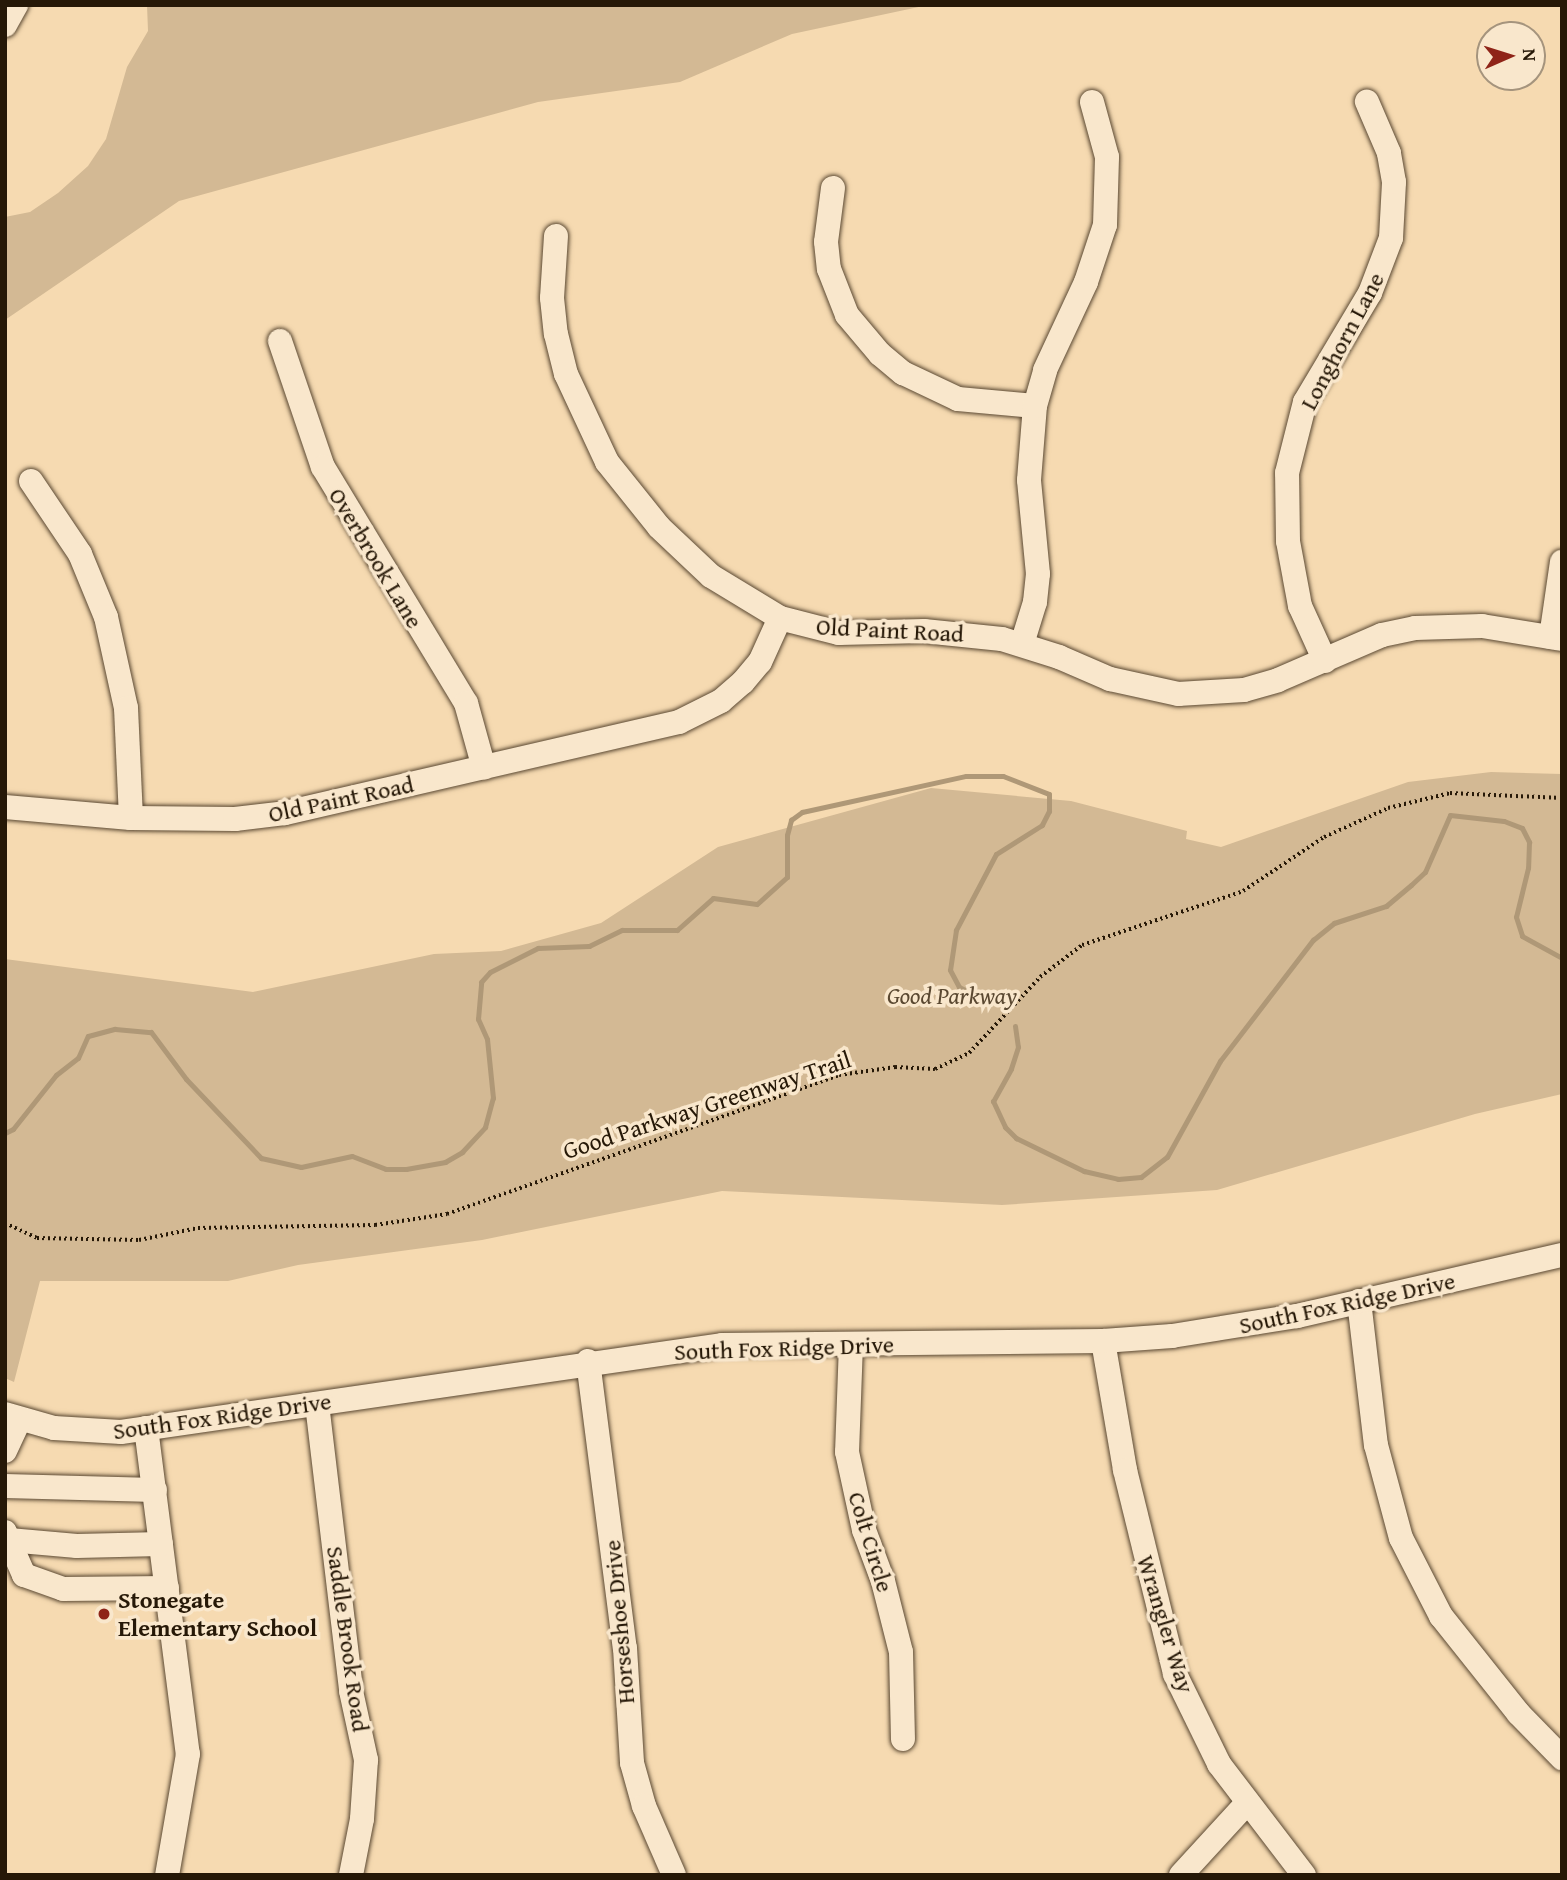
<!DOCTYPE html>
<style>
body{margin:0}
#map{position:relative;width:1567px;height:1880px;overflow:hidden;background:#f6dab1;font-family:"Gentium Book Plus",serif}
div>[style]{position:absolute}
.green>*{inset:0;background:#d3b994}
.stream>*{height:5px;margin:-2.5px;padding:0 2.5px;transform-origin:2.5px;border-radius:2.5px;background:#af9877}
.path>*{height:3.5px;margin-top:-1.75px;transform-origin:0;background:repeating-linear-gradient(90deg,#261807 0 2px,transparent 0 5.5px)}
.roads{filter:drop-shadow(0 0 2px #5a4832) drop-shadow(0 0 2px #5a4832)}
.minor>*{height:24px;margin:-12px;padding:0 12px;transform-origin:12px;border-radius:12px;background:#f9e7cc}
.dots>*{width:19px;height:19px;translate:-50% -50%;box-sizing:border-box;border:4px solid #f9e7cc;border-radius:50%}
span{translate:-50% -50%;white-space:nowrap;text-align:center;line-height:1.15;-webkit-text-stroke:7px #f9e7cc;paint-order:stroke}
.street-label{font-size:24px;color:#261807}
.park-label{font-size:24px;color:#5a4831;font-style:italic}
.poi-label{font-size:24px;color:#261807;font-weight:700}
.left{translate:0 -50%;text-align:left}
.frame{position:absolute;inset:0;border:7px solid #261807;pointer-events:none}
.north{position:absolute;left:1476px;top:21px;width:70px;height:70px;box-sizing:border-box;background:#f9e7cc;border:2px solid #a5947d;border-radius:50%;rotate:87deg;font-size:19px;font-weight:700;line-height:28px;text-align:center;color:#261807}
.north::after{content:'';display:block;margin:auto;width:24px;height:32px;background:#8f2418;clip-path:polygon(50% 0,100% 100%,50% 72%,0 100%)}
</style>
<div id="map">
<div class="green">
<i style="clip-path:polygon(147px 5px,928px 5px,792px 34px,680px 82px,538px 102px,179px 201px,5px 320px,5px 217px,30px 212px,58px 193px,88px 166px,106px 139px,127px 67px,148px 31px)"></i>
<i style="clip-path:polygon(1491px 772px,1562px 774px,1562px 1094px,1475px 1114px,1217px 1190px,1002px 1205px,722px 1191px,482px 1240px,298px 1265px,228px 1281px,40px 1281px,14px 1382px,5px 1378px,5px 959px,253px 992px,434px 954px,501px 951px,601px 923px,718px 847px,931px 788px,1071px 801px,1187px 831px,1186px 839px,1221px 847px,1408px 782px)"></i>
</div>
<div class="stream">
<i style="left:1015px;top:1026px;width:21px;rotate:82deg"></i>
<i style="left:1018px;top:1047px;width:23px;rotate:108deg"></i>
<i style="left:1011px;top:1069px;width:37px;rotate:119deg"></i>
<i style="left:993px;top:1101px;width:29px;rotate:65deg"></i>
<i style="left:1005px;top:1127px;width:16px;rotate:45deg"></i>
<i style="left:1016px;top:1138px;width:76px;rotate:25.9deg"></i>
<i style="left:1084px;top:1171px;width:35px;rotate:13deg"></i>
<i style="left:1118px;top:1179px;width:23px;rotate:-5deg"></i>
<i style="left:1141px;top:1177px;width:33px;rotate:-38deg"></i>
<i style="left:1167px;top:1157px;width:110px;rotate:-61.1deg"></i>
<i style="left:1220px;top:1061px;width:153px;rotate:-52.5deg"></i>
<i style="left:1313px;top:940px;width:27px;rotate:-39deg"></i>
<i style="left:1334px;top:923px;width:55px;rotate:-18.1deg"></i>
<i style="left:1386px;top:906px;width:33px;rotate:-40deg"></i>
<i style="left:1411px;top:885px;width:19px;rotate:-43deg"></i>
<i style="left:1425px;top:872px;width:62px;rotate:-66.3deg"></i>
<i style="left:1450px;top:815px;width:54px;rotate:6.3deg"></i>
<i style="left:1504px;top:821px;width:19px;rotate:21deg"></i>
<i style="left:1522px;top:828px;width:16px;rotate:63deg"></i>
<i style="left:1529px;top:842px;width:26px;rotate:92deg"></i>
<i style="left:1528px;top:868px;width:50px;rotate:103.8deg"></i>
<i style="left:1516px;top:917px;width:20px;rotate:72deg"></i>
<i style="left:1522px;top:936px;width:46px;rotate:28.8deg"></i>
<i style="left:5px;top:1133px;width:9px;rotate:-27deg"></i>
<i style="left:13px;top:1129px;width:69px;rotate:-51.5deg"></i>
<i style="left:56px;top:1075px;width:28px;rotate:-38deg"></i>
<i style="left:78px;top:1058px;width:24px;rotate:-66deg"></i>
<i style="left:88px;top:1036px;width:28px;rotate:-15deg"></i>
<i style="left:115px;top:1029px;width:36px;rotate:5deg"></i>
<i style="left:151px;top:1032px;width:59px;rotate:53.3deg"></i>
<i style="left:186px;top:1079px;width:109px;rotate:46.5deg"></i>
<i style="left:261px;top:1158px;width:41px;rotate:12.7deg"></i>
<i style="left:301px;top:1167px;width:52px;rotate:-12.2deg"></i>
<i style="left:352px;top:1156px;width:36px;rotate:21deg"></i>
<i style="left:386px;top:1169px;width:20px"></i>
<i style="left:406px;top:1169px;width:40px;rotate:-10deg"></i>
<i style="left:445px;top:1162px;width:20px;rotate:-30deg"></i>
<i style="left:462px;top:1152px;width:34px;rotate:-47deg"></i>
<i style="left:485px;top:1127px;width:30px;rotate:-75deg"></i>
<i style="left:493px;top:1098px;width:59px;rotate:-95.8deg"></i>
<i style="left:487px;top:1039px;width:22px;rotate:-114deg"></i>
<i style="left:478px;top:1019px;width:37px;rotate:-85deg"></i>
<i style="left:481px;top:982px;width:13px;rotate:-48deg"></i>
<i style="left:490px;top:972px;width:54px;rotate:-26.6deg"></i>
<i style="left:538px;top:948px;width:51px;rotate:-2.2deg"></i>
<i style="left:589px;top:946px;width:37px;rotate:-26deg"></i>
<i style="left:622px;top:930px;width:55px"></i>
<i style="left:677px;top:930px;width:48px;rotate:-41.6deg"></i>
<i style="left:713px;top:898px;width:44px;rotate:7.8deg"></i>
<i style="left:757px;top:904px;width:40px;rotate:-42deg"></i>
<i style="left:787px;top:877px;width:42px;rotate:-90deg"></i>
<i style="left:787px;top:835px;width:16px;rotate:-75deg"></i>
<i style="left:791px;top:820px;width:14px;rotate:-36deg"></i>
<i style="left:802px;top:812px;width:168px;rotate:-12.4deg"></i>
<i style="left:966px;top:776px;width:37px"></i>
<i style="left:1003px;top:776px;width:49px;rotate:21.4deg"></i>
<i style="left:1049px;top:794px;width:17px;rotate:90deg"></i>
<i style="left:1049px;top:811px;width:16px;rotate:117deg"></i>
<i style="left:1042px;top:825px;width:54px;rotate:147.8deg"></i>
<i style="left:996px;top:854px;width:86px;rotate:117.8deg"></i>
<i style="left:956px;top:930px;width:40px;rotate:98.5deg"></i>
<i style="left:950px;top:970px;width:19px;rotate:62deg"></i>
<i style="left:959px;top:987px;width:36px;rotate:27deg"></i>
</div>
<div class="path">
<i style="left:5px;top:1223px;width:35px;rotate:25deg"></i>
<i style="left:37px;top:1238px;width:102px;rotate:1.1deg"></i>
<i style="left:139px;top:1240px;width:60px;rotate:-11.5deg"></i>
<i style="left:198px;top:1228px;width:177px;rotate:-1deg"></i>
<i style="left:375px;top:1225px;width:73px;rotate:-8.7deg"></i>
<i style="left:447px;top:1214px;width:416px;rotate:-19.5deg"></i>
<i style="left:839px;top:1075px;width:57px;rotate:-8.1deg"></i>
<i style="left:895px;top:1067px;width:40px;rotate:2.9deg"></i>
<i style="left:935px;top:1069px;width:38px;rotate:-25deg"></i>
<i style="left:969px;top:1053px;width:104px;rotate:-46.9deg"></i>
<i style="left:1040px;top:977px;width:53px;rotate:-37.3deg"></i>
<i style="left:1082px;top:945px;width:170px;rotate:-18.5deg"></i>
<i style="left:1243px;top:891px;width:97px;rotate:-33.7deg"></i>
<i style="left:1324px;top:837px;width:70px;rotate:-24.4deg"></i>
<i style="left:1388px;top:808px;width:64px;rotate:-13.6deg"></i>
<i style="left:1450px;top:793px;width:112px;rotate:2.6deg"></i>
</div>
<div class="roads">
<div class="minor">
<i style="left:5px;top:25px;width:23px;rotate:-61deg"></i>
<i style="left:833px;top:188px;width:54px;rotate:97.4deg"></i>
<i style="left:826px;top:242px;width:27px;rotate:84deg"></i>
<i style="left:829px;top:269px;width:49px;rotate:68.6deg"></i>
<i style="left:847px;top:315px;width:51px;rotate:49.8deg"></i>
<i style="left:880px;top:354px;width:30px;rotate:40deg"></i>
<i style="left:903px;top:373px;width:61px;rotate:25.3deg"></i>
<i style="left:958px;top:399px;width:77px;rotate:5.2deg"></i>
<i style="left:556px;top:236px;width:62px;rotate:93.7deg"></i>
<i style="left:552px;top:298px;width:36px;rotate:84deg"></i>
<i style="left:556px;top:334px;width:41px;rotate:76deg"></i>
<i style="left:566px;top:374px;width:97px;rotate:65deg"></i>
<i style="left:607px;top:462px;width:83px;rotate:51.3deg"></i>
<i style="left:659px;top:527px;width:71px;rotate:43.3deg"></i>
<i style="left:711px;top:576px;width:81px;rotate:31.3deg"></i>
<i style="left:780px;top:618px;width:61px;rotate:14.3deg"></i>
<i style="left:839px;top:633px;width:85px;rotate:-1.3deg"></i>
<i style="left:924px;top:631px;width:78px;rotate:5.9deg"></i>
<i style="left:1002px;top:639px;width:60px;rotate:17.5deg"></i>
<i style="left:1059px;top:657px;width:56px;rotate:23.3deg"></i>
<i style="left:1110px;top:679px;width:70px;rotate:12.4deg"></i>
<i style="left:1178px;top:694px;width:66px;rotate:-3.5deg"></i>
<i style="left:1244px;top:690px;width:35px;rotate:-16deg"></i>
<i style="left:1278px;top:680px;width:113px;rotate:-23.4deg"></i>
<i style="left:1382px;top:635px;width:34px;rotate:-12deg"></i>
<i style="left:1415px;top:628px;width:67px;rotate:-1.7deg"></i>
<i style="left:1482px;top:626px;width:81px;rotate:9.2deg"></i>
<i style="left:280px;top:341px;width:133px;rotate:71.2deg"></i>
<i style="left:323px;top:467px;width:276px;rotate:58.8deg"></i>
<i style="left:466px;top:703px;width:67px;rotate:74.5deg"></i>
<i style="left:31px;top:481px;width:88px;rotate:56.1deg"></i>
<i style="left:80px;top:554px;width:68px;rotate:67.6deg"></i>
<i style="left:106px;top:617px;width:93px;rotate:77.6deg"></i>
<i style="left:126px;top:708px;width:110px;rotate:87.4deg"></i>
<i style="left:1551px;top:637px;width:76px;rotate:-81.7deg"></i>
<i style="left:1022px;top:644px;width:44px;rotate:-72.8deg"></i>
<i style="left:1035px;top:602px;width:28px;rotate:-84deg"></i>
<i style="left:1038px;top:574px;width:94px;rotate:-95.5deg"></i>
<i style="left:1029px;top:480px;width:74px;rotate:-85.4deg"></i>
<i style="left:1035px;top:406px;width:37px;rotate:-74deg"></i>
<i style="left:1045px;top:370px;width:97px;rotate:-65deg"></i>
<i style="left:1086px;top:282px;width:60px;rotate:-71.6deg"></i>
<i style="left:1105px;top:225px;width:68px;rotate:-88.3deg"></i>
<i style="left:1107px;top:157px;width:57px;rotate:-105.3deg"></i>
<i style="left:1325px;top:661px;width:60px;rotate:-114.4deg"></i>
<i style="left:1300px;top:606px;width:66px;rotate:-100.5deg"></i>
<i style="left:1288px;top:541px;width:68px;rotate:-90.8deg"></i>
<i style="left:1287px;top:473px;width:73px;rotate:-75.8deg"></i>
<i style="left:1305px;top:402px;width:127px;rotate:-59.2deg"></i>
<i style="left:1370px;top:293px;width:59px;rotate:-69.1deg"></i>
<i style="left:1391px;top:238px;width:56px;rotate:-86.9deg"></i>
<i style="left:1394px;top:182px;width:29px;rotate:-100deg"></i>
<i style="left:1389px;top:153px;width:56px;rotate:-113.3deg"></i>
<i style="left:5px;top:807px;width:126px;rotate:5deg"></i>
<i style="left:131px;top:818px;width:104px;rotate:0.6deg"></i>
<i style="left:235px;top:819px;width:50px;rotate:-6.8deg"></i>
<i style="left:285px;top:813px;width:404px;rotate:-13deg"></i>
<i style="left:679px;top:722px;width:47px;rotate:-26.6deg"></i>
<i style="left:721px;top:701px;width:29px;rotate:-41deg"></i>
<i style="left:743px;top:682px;width:26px;rotate:-50deg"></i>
<i style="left:760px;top:662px;width:48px;rotate:-65.6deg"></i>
<i style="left:1359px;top:1301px;width:145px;rotate:83.3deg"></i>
<i style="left:1376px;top:1445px;width:96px;rotate:75deg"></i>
<i style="left:1401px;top:1538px;width:88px;rotate:62.9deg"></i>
<i style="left:1441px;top:1616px;width:125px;rotate:51.5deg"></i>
<i style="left:1519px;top:1714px;width:62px;rotate:45.7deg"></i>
<i style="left:1103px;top:1341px;width:131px;rotate:80.3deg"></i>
<i style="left:1125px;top:1470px;width:210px;rotate:76.2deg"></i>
<i style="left:1175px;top:1674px;width:100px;rotate:63.9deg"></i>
<i style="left:1219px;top:1764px;width:140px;rotate:52.6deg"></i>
<i style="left:851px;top:1344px;width:108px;rotate:92.1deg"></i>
<i style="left:847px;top:1452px;width:80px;rotate:77.7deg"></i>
<i style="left:864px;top:1530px;width:54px;rotate:69.6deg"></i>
<i style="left:883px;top:1581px;width:73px;rotate:75.8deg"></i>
<i style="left:901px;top:1652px;width:87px;rotate:88.7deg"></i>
<i style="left:588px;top:1361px;width:289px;rotate:82.7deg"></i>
<i style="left:625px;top:1648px;width:115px;rotate:86.5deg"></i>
<i style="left:632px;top:1763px;width:45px;rotate:74.4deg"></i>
<i style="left:644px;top:1806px;width:75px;rotate:66.5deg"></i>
<i style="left:317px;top:1404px;width:289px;rotate:83.2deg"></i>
<i style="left:351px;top:1691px;width:71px;rotate:77.7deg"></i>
<i style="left:366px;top:1760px;width:59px;rotate:93.9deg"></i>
<i style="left:362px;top:1819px;width:57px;rotate:101.1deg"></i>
<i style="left:5px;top:1414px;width:51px;rotate:15.9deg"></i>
<i style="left:54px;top:1428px;width:67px;rotate:3.4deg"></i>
<i style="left:121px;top:1432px;width:607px;rotate:-8.24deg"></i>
<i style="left:722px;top:1345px;width:381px;rotate:-0.6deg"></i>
<i style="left:1103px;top:1341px;width:69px;rotate:-4.1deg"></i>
<i style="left:1172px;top:1336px;width:127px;rotate:-9.1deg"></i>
<i style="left:1297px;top:1316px;width:272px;rotate:-13deg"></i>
<i style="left:146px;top:1428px;width:329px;rotate:82.7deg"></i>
<i style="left:188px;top:1754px;width:123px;rotate:99.8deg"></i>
<i style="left:5px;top:1451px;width:35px;rotate:-65deg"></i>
<i style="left:5px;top:1486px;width:150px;rotate:1.5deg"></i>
<i style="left:5px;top:1532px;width:47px;rotate:66.2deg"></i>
<i style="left:24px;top:1575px;width:41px;rotate:19.7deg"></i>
<i style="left:63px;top:1589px;width:104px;rotate:-0.6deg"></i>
<i style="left:9px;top:1540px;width:68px;rotate:5deg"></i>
<i style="left:77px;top:1546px;width:84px;rotate:-1.4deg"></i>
<i style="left:1181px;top:1875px;width:98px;rotate:-47.5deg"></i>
</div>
</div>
<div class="dots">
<i style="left:104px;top:1614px;background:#8f2418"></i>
</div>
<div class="street-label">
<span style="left:1342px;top:341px;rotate:-62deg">Longhorn Lane</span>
<span style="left:376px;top:558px;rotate:59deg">Overbrook Lane</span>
<span style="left:890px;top:630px;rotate:3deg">Old Paint Road</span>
<span style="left:341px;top:799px;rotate:-12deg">Old Paint Road</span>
<span style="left:707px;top:1105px;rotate:-18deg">Good Parkway Greenway Trail</span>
<span style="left:1347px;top:1303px;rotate:-12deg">South Fox Ridge Drive</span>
<span style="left:784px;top:1348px;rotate:-2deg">South Fox Ridge Drive</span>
<span style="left:222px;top:1416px;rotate:-8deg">South Fox Ridge Drive</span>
<span style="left:871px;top:1542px;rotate:73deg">Colt Circle</span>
<span style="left:619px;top:1622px;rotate:-95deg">Horseshoe Drive</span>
<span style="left:1166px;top:1624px;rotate:73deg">Wrangler Way</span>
<span style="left:348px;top:1639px;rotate:82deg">Saddle Brook Road</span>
</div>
<div class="park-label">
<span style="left:952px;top:996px">Good Parkway</span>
</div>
<div class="poi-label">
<span class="left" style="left:118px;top:1614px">Stonegate<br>Elementary School</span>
</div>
<div class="frame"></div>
<div class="north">N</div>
</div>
